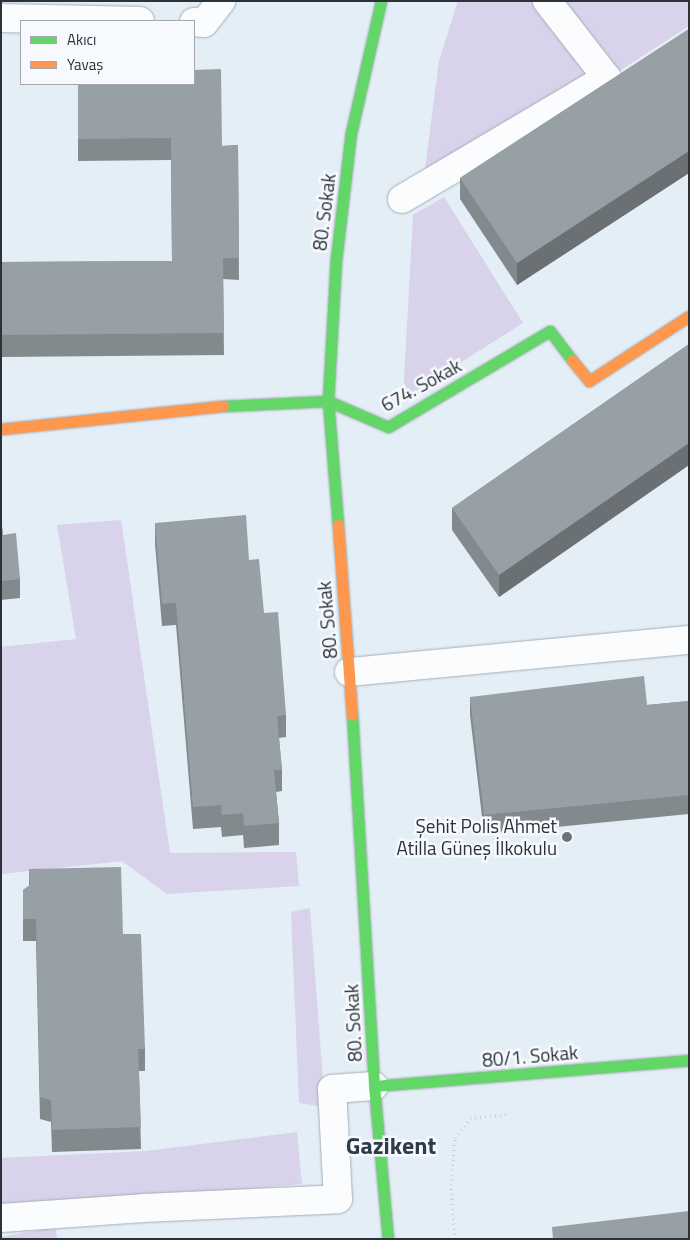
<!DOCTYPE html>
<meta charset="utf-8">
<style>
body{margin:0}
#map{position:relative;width:690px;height:1240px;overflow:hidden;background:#e4eef7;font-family:"Titillium Web",sans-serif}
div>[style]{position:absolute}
.green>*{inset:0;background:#d8d2ea}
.path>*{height:3px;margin-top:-1.5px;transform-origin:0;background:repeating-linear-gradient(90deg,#cbced1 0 1px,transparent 0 5px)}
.roads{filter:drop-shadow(0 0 1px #a6aeb5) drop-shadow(0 0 1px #a6aeb5)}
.street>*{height:28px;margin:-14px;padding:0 14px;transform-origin:14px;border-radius:14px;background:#fbfcfe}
.fast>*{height:11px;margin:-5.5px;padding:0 5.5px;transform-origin:5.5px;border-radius:5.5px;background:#63d668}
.slow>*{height:11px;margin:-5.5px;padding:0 5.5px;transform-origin:5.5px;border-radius:5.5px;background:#ff974d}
.wall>*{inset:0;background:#828a8e}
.shaded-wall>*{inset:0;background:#6a7074}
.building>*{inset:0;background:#97a0a5}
.dots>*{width:14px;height:14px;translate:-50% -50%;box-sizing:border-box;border:2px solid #f6f9fd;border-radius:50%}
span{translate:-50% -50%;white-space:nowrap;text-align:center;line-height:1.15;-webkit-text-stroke:5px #f6f9fd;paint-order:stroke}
.street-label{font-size:19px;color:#2b3238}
.poi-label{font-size:19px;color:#2b3238}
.right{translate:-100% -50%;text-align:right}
.district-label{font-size:24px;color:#2d3c49;font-weight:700}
.frame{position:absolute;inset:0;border:2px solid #2b3238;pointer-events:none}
.legend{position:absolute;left:20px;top:20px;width:175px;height:65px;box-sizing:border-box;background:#f6f9fd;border:1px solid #a5a9ae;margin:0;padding:6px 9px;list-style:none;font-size:15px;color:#2b3238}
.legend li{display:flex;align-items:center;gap:10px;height:25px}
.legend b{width:25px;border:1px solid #a5a9ae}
</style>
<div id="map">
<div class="green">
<i style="clip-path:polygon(458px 1px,689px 1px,689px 26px,421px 199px,439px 61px)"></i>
<i style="clip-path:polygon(444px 197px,523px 323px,403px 399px,413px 215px)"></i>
<i style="clip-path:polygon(121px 520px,170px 853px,296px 852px,299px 886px,167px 894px,122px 861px,1px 874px,1px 647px,76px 639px,57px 525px)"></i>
<i style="clip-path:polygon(310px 908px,325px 1107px,299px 1103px,291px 912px)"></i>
<i style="clip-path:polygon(297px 1132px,302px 1184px,1px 1211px,1px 1158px,146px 1151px)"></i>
<i style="clip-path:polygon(56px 1227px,57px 1239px,1px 1239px,1px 1237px)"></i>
</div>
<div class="path">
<i style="left:455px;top:1239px;width:54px;rotate:-94.2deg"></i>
<i style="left:451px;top:1185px;width:47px;rotate:-85.1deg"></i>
<i style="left:455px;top:1138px;width:25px;rotate:-53deg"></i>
<i style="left:470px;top:1118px;width:37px;rotate:-6deg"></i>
</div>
<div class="roads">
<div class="street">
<i style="left:1px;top:18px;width:139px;rotate:1.2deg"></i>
<i style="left:194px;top:22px;width:10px;rotate:6deg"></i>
<i style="left:204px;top:23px;width:28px;rotate:-52deg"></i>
<i style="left:402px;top:199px;width:238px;rotate:-30.6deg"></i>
<i style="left:607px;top:78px;width:98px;rotate:-127.9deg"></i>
<i style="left:349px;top:672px;width:342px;rotate:-5.4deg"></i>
<i style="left:1px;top:1218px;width:142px;rotate:-4deg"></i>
<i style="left:143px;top:1208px;width:195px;rotate:-2.6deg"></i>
<i style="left:338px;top:1199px;width:110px;rotate:-93.1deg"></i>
<i style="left:332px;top:1089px;width:42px;rotate:-4.1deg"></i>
</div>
<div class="fast">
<i style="left:223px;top:406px;width:105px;rotate:-2.7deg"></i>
<i style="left:328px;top:401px;width:65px;rotate:23.4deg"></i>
<i style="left:388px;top:427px;width:188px;rotate:-30.7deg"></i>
<i style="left:550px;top:331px;width:36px;rotate:53deg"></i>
<i style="left:338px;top:525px;width:124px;rotate:-94.6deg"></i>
<i style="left:328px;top:401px;width:141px;rotate:-86.8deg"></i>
<i style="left:336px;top:260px;width:128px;rotate:-83.3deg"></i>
<i style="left:351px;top:133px;width:135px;rotate:-77.2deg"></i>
<i style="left:352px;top:714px;width:373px;rotate:86.6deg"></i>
<i style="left:374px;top:1086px;width:154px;rotate:84.8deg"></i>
<i style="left:374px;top:1086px;width:316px;rotate:-4.7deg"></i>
</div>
<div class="slow">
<i style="left:572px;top:360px;width:27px;rotate:51deg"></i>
<i style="left:589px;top:381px;width:119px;rotate:-33deg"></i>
<i style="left:1px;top:429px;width:223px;rotate:-5.9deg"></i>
<i style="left:338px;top:525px;width:190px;rotate:85.8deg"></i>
</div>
</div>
<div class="wall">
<i style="clip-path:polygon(689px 29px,689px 173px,517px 285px,460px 199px,460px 178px)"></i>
<i style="clip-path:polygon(78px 84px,222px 146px,238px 145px,239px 280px,223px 279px,224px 355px,1px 357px,1px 262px,172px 261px,171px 160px,78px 161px)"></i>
<i style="clip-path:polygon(689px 344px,689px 465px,499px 597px,452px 530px,452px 508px)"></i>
<i style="clip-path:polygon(1px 518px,3px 535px,20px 579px,20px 598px,1px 600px)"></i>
<i style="clip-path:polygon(155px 523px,249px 560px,264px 613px,286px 715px,286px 737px,279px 738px,282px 770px,282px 791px,276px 792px,279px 823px,279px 845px,244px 848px,243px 835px,222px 837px,221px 827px,193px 829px,176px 625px,162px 626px,155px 544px)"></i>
<i style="clip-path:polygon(470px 697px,647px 705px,689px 701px,689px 814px,484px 834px,470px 715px)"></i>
<i style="clip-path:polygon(29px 869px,123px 934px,145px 1049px,145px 1071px,139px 1071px,141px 1149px,52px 1152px,51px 1122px,40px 1119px,36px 941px,23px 941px,23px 890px,29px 886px)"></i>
</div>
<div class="shaded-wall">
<i style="clip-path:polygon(689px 151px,689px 173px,517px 285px,517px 263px)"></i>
<i style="clip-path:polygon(689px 443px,689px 465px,499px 597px,499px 575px)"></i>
</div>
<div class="building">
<i style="clip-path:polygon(689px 29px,689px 151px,517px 263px,460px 178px)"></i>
<i style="clip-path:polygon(221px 69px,222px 146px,238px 145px,239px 258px,223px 258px,224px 333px,1px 335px,1px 262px,172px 261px,171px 138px,78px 139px,78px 84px,194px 84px,194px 70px)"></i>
<i style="clip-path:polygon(689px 344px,689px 443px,499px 575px,452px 508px)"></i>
<i style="clip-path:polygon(246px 515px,249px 560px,259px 559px,264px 613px,278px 612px,286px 715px,277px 716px,282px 770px,274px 770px,279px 823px,244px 826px,243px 813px,222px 815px,221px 805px,193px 807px,176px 603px,162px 604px,155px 523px)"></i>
<i style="clip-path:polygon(1px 518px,3px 535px,16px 533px,20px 579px,1px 581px)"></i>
<i style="clip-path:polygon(644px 676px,647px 705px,689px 701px,689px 795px,484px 815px,470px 697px)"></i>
<i style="clip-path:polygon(121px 867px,123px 934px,141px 934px,145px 1049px,138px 1049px,141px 1127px,52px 1130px,51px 1100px,40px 1097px,36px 919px,23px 919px,23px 890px,30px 885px,29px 869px)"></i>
<i style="clip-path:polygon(689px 1211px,689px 1239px,553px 1239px,552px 1227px)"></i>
</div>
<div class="dots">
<i style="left:567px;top:837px;background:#6c747b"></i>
</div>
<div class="street-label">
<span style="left:324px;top:212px;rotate:-83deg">80. Sokak</span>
<span style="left:421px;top:385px;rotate:-29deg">674. Sokak</span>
<span style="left:327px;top:620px;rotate:-95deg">80. Sokak</span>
<span style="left:353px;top:1023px;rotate:-93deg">80. Sokak</span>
<span style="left:530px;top:1056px;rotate:-5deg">80/1. Sokak</span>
</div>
<div class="poi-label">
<span class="right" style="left:557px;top:837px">Şehit Polis Ahmet<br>Atilla Güneş İlkokulu</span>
</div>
<div class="district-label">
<span style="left:391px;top:1146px">Gazikent</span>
</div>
<div class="frame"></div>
<ul class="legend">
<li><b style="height:6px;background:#63d668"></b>Akıcı</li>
<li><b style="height:6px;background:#ff974d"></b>Yavaş</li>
</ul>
</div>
